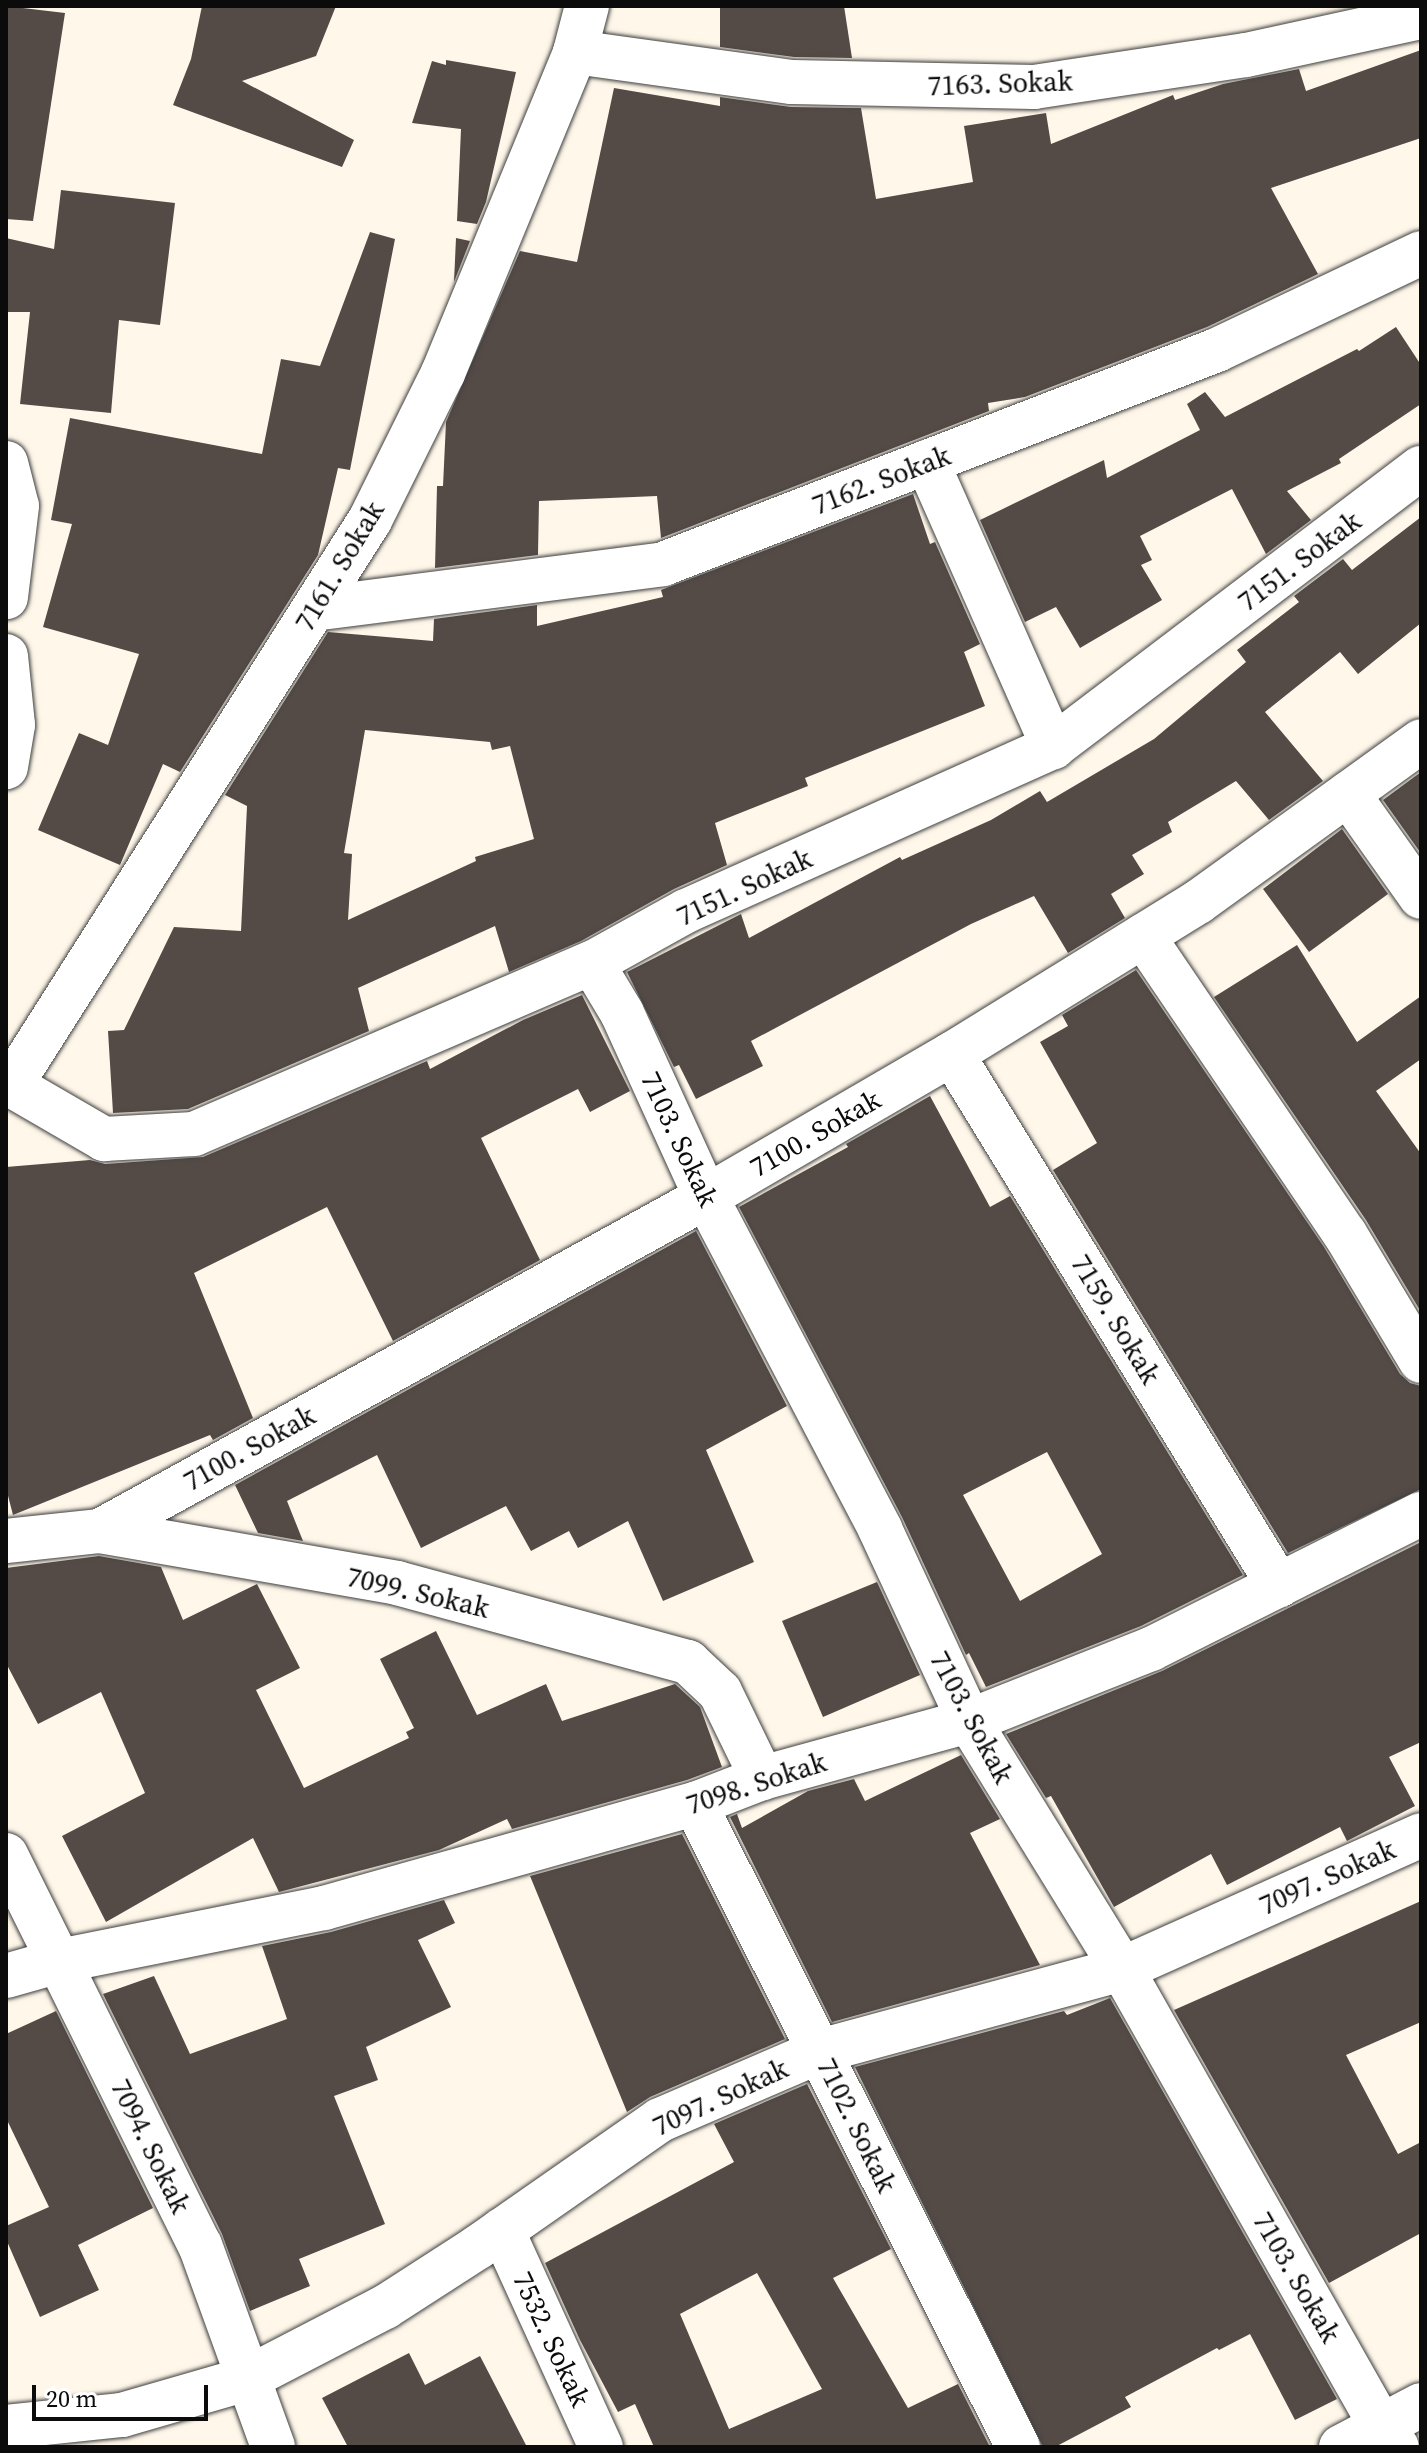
<!DOCTYPE html>
<style>
body{margin:0}
#map{position:relative;width:1427px;height:2453px;overflow:hidden;background:#fff8ea;font-family:"Source Serif 4",serif}
div>[style]{position:absolute}
.building>*{inset:0;background:#544b47}
.roads{filter:drop-shadow(0 0 2px #3e3e3e) drop-shadow(0 0 2px #3e3e3e)}
.street>*{height:44px;margin:-22px;padding:0 22px;transform-origin:22px;border-radius:22px;background:#fff}
span{translate:-50% -50%;white-space:nowrap;text-align:center;line-height:1.15;-webkit-text-stroke:8px #fff;paint-order:stroke}
.street-label{font-size:28px;color:#0b0b0b}
.frame{position:absolute;inset:0;border:8px solid #0b0b0b;pointer-events:none}
.scale{position:absolute;left:32px;top:2385px;width:176px;height:36px;box-sizing:border-box;border:4px solid #0b0b0b;border-top:0;padding-left:10px;font-size:24px;line-height:28px;white-space:nowrap;color:#0b0b0b;-webkit-text-stroke:6px #fff;paint-order:stroke}
</style>
<div id="map">
<div class="building">
<i style="clip-path:polygon(6px 6px,65px 13px,33px 221px,6px 219px)"></i>
<i style="clip-path:polygon(202px 6px,336px 6px,316px 56px,242px 81px,354px 140px,342px 167px,173px 105px,191px 59px)"></i>
<i style="clip-path:polygon(720px 6px,844px 6px,852px 58px,794px 57px,720px 47px)"></i>
<i style="clip-path:polygon(1421px 50px,1421px 138px,1271px 188px,1318px 274px,1207px 327px,1025px 397px,988px 403px,989px 411px,661px 538px,657px 496px,539px 501px,538px 555px,435px 568px,437px 486px,443px 486px,446px 422px,520px 251px,577px 262px,614px 88px,720px 106px,720px 97px,791px 107px,861px 108px,876px 199px,973px 182px,964px 126px,1046px 113px,1051px 144px,1173px 95px,1175px 100px,1223px 84px,1299px 69px,1306px 91px)"></i>
<i style="clip-path:polygon(446px 60px,516px 72px,486px 202px,477px 224px,457px 221px,461px 129px,412px 123px,432px 61px,446px 65px)"></i>
<i style="clip-path:polygon(61px 190px,175px 203px,160px 325px,119px 320px,111px 413px,20px 404px,30px 312px,6px 312px,6px 238px,54px 249px)"></i>
<i style="clip-path:polygon(370px 232px,395px 239px,350px 470px,338px 468px,318px 555px,180px 772px,163px 764px,120px 865px,38px 830px,79px 733px,108px 745px,139px 654px,43px 627px,72px 524px,51px 520px,70px 418px,262px 454px,281px 359px,320px 366px)"></i>
<i style="clip-path:polygon(456px 238px,470px 241px,454px 282px)"></i>
<i style="clip-path:polygon(1396px 327px,1421px 365px,1421px 404px,1339px 459px,1341px 463px,1287px 491px,1311px 520px,1266px 554px,1232px 489px,1140px 536px,1152px 560px,1141px 565px,1162px 600px,1080px 648px,1056px 607px,1025px 622px,980px 520px,1104px 460px,1107px 478px,1200px 430px,1187px 404px,1205px 392px,1225px 417px,1357px 349px,1359px 351px)"></i>
<i style="clip-path:polygon(evenodd,913px 494px,930px 544px,935px 542px,980px 644px,964px 652px,985px 706px,805px 778px,808px 786px,715px 823px,727px 865px,674px 889px,581px 941px,509px 972px,495px 926px,358px 988px,369px 1031px,188px 1109px,113px 1113px,108px 1031px,124px 1030px,174px 927px,241px 931px,247px 806px,225px 795px,328px 632px,433px 641px,434px 619px,537px 605px,537px 626px,663px 597px,661px 590px,913px 494px,365px 730px,490px 742px,492px 750px,510px 746px,534px 839px,475px 857px,476px 861px,348px 920px,352px 854px,344px 853px,365px 730px)"></i>
<i style="clip-path:polygon(1421px 517px,1421px 623px,1358px 674px,1340px 652px,1265px 712px,1323px 781px,1269px 820px,1236px 781px,1168px 822px,1172px 832px,1132px 855px,1144px 874px,1111px 894px,1125px 918px,1068px 953px,1034px 896px,971px 924px,751px 1041px,763px 1066px,696px 1099px,679px 1065px,674px 1067px,627px 972px,741px 914px,749px 938px,900px 857px,902px 860px,991px 820px,1040px 791px,1047px 802px,1154px 739px,1246px 662px,1237px 650px,1299px 602px,1294px 596px,1343px 559px,1352px 570px)"></i>
<i style="clip-path:polygon(1421px 772px,1421px 852px,1420px 852px,1383px 800px)"></i>
<i style="clip-path:polygon(1342px 829px,1388px 894px,1309px 952px,1263px 889px)"></i>
<i style="clip-path:polygon(1297px 945px,1357px 1042px,1421px 996px,1421px 1059px,1376px 1091px,1421px 1154px,1421px 1312px,1366px 1220px,1214px 997px)"></i>
<i style="clip-path:polygon(1136px 970px,1324px 1247px,1400px 1374px,1410px 1383px,1421px 1386px,1421px 1489px,1288px 1553px,1053px 1170px,1097px 1143px,1040px 1042px,1068px 1026px,1062px 1015px)"></i>
<i style="clip-path:polygon(582px 995px,630px 1091px,590px 1112px,578px 1089px,481px 1138px,540px 1260px,393px 1341px,327px 1207px,194px 1273px,253px 1418px,213px 1440px,210px 1435px,13px 1515px,6px 1488px,6px 1167px,90px 1160px,105px 1164px,203px 1157px,427px 1061px,430px 1069px,523px 1020px)"></i>
<i style="clip-path:polygon(evenodd,930px 1096px,990px 1207px,1010px 1196px,1243px 1575px,1141px 1626px,986px 1687px,969px 1653px,966px 1655px,902px 1517px,739px 1207px,848px 1147px,846px 1144px,930px 1096px,1047px 1452px,1102px 1554px,1020px 1601px,963px 1495px,1047px 1452px)"></i>
<i style="clip-path:polygon(696px 1231px,787px 1406px,706px 1450px,754px 1562px,663px 1601px,628px 1521px,578px 1548px,569px 1531px,531px 1551px,506px 1506px,421px 1548px,377px 1455px,287px 1501px,303px 1541px,258px 1533px,235px 1485px)"></i>
<i style="clip-path:polygon(1421px 1542px,1421px 1742px,1389px 1757px,1415px 1806px,1347px 1841px,1340px 1827px,1227px 1885px,1211px 1854px,1114px 1907px,1051px 1796px,1046px 1798px,1006px 1734px,1162px 1671px)"></i>
<i style="clip-path:polygon(99px 1556px,161px 1567px,183px 1620px,257px 1584px,300px 1668px,256px 1690px,304px 1788px,409px 1738px,406px 1732px,414px 1728px,380px 1659px,436px 1631px,477px 1715px,546px 1684px,562px 1721px,675px 1684px,700px 1707px,722px 1767px,687px 1780px,512px 1829px,507px 1819px,439px 1850px,279px 1892px,253px 1838px,106px 1922px,62px 1836px,145px 1793px,101px 1692px,38px 1724px,6px 1663px,6px 1568px)"></i>
<i style="clip-path:polygon(877px 1582px,920px 1675px,823px 1717px,782px 1621px)"></i>
<i style="clip-path:polygon(961px 1755px,1000px 1819px,970px 1833px,1040px 1965px,832px 2022px,730px 1817px,737px 1814px,742px 1828px,808px 1791px,854px 1779px,865px 1801px)"></i>
<i style="clip-path:polygon(682px 1834px,785px 2039px,650px 2097px,627px 2112px,530px 1876px)"></i>
<i style="clip-path:polygon(444px 1900px,455px 1923px,418px 1940px,451px 2007px,366px 2047px,378px 2080px,334px 2096px,385px 2224px,299px 2259px,310px 2286px,250px 2311px,222px 2234px,103px 1994px,154px 1976px,190px 2054px,287px 2019px,262px 1946px,331px 1932px)"></i>
<i style="clip-path:polygon(1421px 1901px,1421px 2022px,1346px 2055px,1398px 2154px,1421px 2142px,1421px 2233px,1329px 2283px,1174px 2010px)"></i>
<i style="clip-path:polygon(1110px 1998px,1337px 2399px,1295px 2420px,1250px 2334px,1219px 2350px,1217px 2348px,1125px 2397px,1131px 2407px,1055px 2447px,1043px 2447px,855px 2067px,1064px 2011px,1067px 2015px)"></i>
<i style="clip-path:polygon(56px 2011px,153px 2208px,78px 2245px,99px 2290px,40px 2317px,6px 2239px,6px 2226px,49px 2207px,6px 2118px,6px 2034px)"></i>
<i style="clip-path:polygon(evenodd,807px 2084px,891px 2249px,833px 2278px,908px 2408px,958px 2384px,990px 2447px,654px 2447px,635px 2404px,618px 2412px,580px 2340px,545px 2263px,734px 2162px,714px 2124px,807px 2084px,757px 2273px,822px 2389px,729px 2429px,680px 2314px,757px 2273px)"></i>
<i style="clip-path:polygon(409px 2353px,425px 2385px,480px 2356px,527px 2447px,348px 2447px,322px 2398px)"></i>
</div>
<div class="roads">
<div class="street">
<i style="left:575px;top:52px;width:219px;rotate:7.9deg"></i>
<i style="left:792px;top:82px;width:242px;rotate:1.2deg"></i>
<i style="left:1034px;top:87px;width:214px;rotate:-8.6deg"></i>
<i style="left:1246px;top:55px;width:179px;rotate:-12.3deg"></i>
<i style="left:927px;top:462px;width:312px;rotate:66.1deg"></i>
<i style="left:6px;top:463px;width:44px;rotate:75.7deg"></i>
<i style="left:17px;top:506px;width:92px;rotate:96.9deg"></i>
<i style="left:314px;top:609px;width:352px;rotate:-7.3deg"></i>
<i style="left:663px;top:564px;width:594px;rotate:-21.12deg"></i>
<i style="left:1217px;top:350px;width:226px;rotate:-25.4deg"></i>
<i style="left:6px;top:656px;width:69px;rotate:84.2deg"></i>
<i style="left:13px;top:725px;width:43px;rotate:99.5deg"></i>
<i style="left:1348px;top:794px;width:126px;rotate:54.7deg"></i>
<i style="left:1143px;top:936px;width:360px;rotate:55.9deg"></i>
<i style="left:1345px;top:1234px;width:148px;rotate:59.1deg"></i>
<i style="left:592px;top:963px;width:58px;rotate:59deg"></i>
<i style="left:622px;top:1013px;width:202px;rotate:65.5deg"></i>
<i style="left:706px;top:1197px;width:375px;rotate:62.3deg"></i>
<i style="left:880px;top:1529px;width:212px;rotate:65.1deg"></i>
<i style="left:969px;top:1721px;width:291px;rotate:58.3deg"></i>
<i style="left:1122px;top:1969px;width:528px;rotate:60.47deg"></i>
<i style="left:1382px;top:2428px;width:24px;rotate:52deg"></i>
<i style="left:952px;top:1054px;width:624px;rotate:58.42deg"></i>
<i style="left:11px;top:1085px;width:108px;rotate:30.1deg"></i>
<i style="left:104px;top:1139px;width:90px;rotate:-3.2deg"></i>
<i style="left:194px;top:1134px;width:433px;rotate:-23.3deg"></i>
<i style="left:592px;top:963px;width:107px;rotate:-29deg"></i>
<i style="left:686px;top:911px;width:402px;rotate:-24.1deg"></i>
<i style="left:1053px;top:747px;width:462px;rotate:-37.2deg"></i>
<i style="left:11px;top:1085px;width:669px;rotate:-57.57deg"></i>
<i style="left:370px;top:520px;width:164px;rotate:-63.6deg"></i>
<i style="left:443px;top:373px;width:347px;rotate:-67.6deg"></i>
<i style="left:575px;top:52px;width:48px;rotate:-75.4deg"></i>
<i style="left:100px;top:1531px;width:692px;rotate:-28.86deg"></i>
<i style="left:706px;top:1197px;width:285px;rotate:-30.2deg"></i>
<i style="left:952px;top:1054px;width:289px;rotate:-31.7deg"></i>
<i style="left:1198px;top:902px;width:275px;rotate:-35.8deg"></i>
<i style="left:6px;top:1541px;width:95px;rotate:-6.1deg"></i>
<i style="left:100px;top:1531px;width:302px;rotate:9.9deg"></i>
<i style="left:397px;top:1583px;width:302px;rotate:15.2deg"></i>
<i style="left:688px;top:1662px;width:44px;rotate:43.2deg"></i>
<i style="left:720px;top:1692px;width:96px;rotate:64deg"></i>
<i style="left:695px;top:1804px;width:720px;rotate:63.33deg"></i>
<i style="left:6px;top:1855px;width:436px;rotate:63.6deg"></i>
<i style="left:200px;top:2245px;width:215px;rotate:70.1deg"></i>
<i style="left:6px;top:1976px;width:55px;rotate:-15.8deg"></i>
<i style="left:59px;top:1961px;width:270px;rotate:-11.3deg"></i>
<i style="left:324px;top:1908px;width:385px;rotate:-15.7deg"></i>
<i style="left:695px;top:1804px;width:72px;rotate:-21.2deg"></i>
<i style="left:762px;top:1778px;width:215px;rotate:-15.4deg"></i>
<i style="left:969px;top:1721px;width:196px;rotate:-21.6deg"></i>
<i style="left:1151px;top:1649px;width:302px;rotate:-26.6deg"></i>
<i style="left:502px;top:2230px;width:239px;rotate:65.5deg"></i>
<i style="left:6px;top:2427px;width:117px;rotate:-5.9deg"></i>
<i style="left:122px;top:2415px;width:129px;rotate:-16.2deg"></i>
<i style="left:246px;top:2379px;width:157px;rotate:-27.4deg"></i>
<i style="left:385px;top:2307px;width:111px;rotate:-32.8deg"></i>
<i style="left:478px;top:2247px;width:222px;rotate:-34.9deg"></i>
<i style="left:660px;top:2120px;width:174px;rotate:-23.3deg"></i>
<i style="left:820px;top:2051px;width:313px;rotate:-15.2deg"></i>
<i style="left:1122px;top:1969px;width:328px;rotate:-24.1deg"></i>
<i style="left:1341px;top:2447px;width:90px;rotate:-27.7deg"></i>
</div>
</div>
<div class="street-label">
<span style="left:1000px;top:83px;rotate:-2deg">7163. Sokak</span>
<span style="left:881px;top:480px;rotate:-21deg">7162. Sokak</span>
<span style="left:1299px;top:561px;rotate:-37deg">7151. Sokak</span>
<span style="left:339px;top:566px;rotate:-59deg">7161. Sokak</span>
<span style="left:744px;top:887px;rotate:-25deg">7151. Sokak</span>
<span style="left:815px;top:1133px;rotate:-30deg">7100. Sokak</span>
<span style="left:680px;top:1139px;rotate:65deg">7103. Sokak</span>
<span style="left:1116px;top:1319px;rotate:59deg">7159. Sokak</span>
<span style="left:249px;top:1448px;rotate:-29deg">7100. Sokak</span>
<span style="left:418px;top:1592px;rotate:13deg">7099. Sokak</span>
<span style="left:972px;top:1717px;rotate:62deg">7103. Sokak</span>
<span style="left:756px;top:1783px;rotate:-18deg">7098. Sokak</span>
<span style="left:1327px;top:1877px;rotate:-24deg">7097. Sokak</span>
<span style="left:720px;top:2097px;rotate:-25deg">7097. Sokak</span>
<span style="left:857px;top:2125px;rotate:64deg">7102. Sokak</span>
<span style="left:151px;top:2146px;rotate:64deg">7094. Sokak</span>
<span style="left:1297px;top:2277px;rotate:60deg">7103. Sokak</span>
<span style="left:552px;top:2339px;rotate:65deg">7532. Sokak</span>
</div>
<div class="frame"></div>
<div class="scale">20 m</div>
</div>
